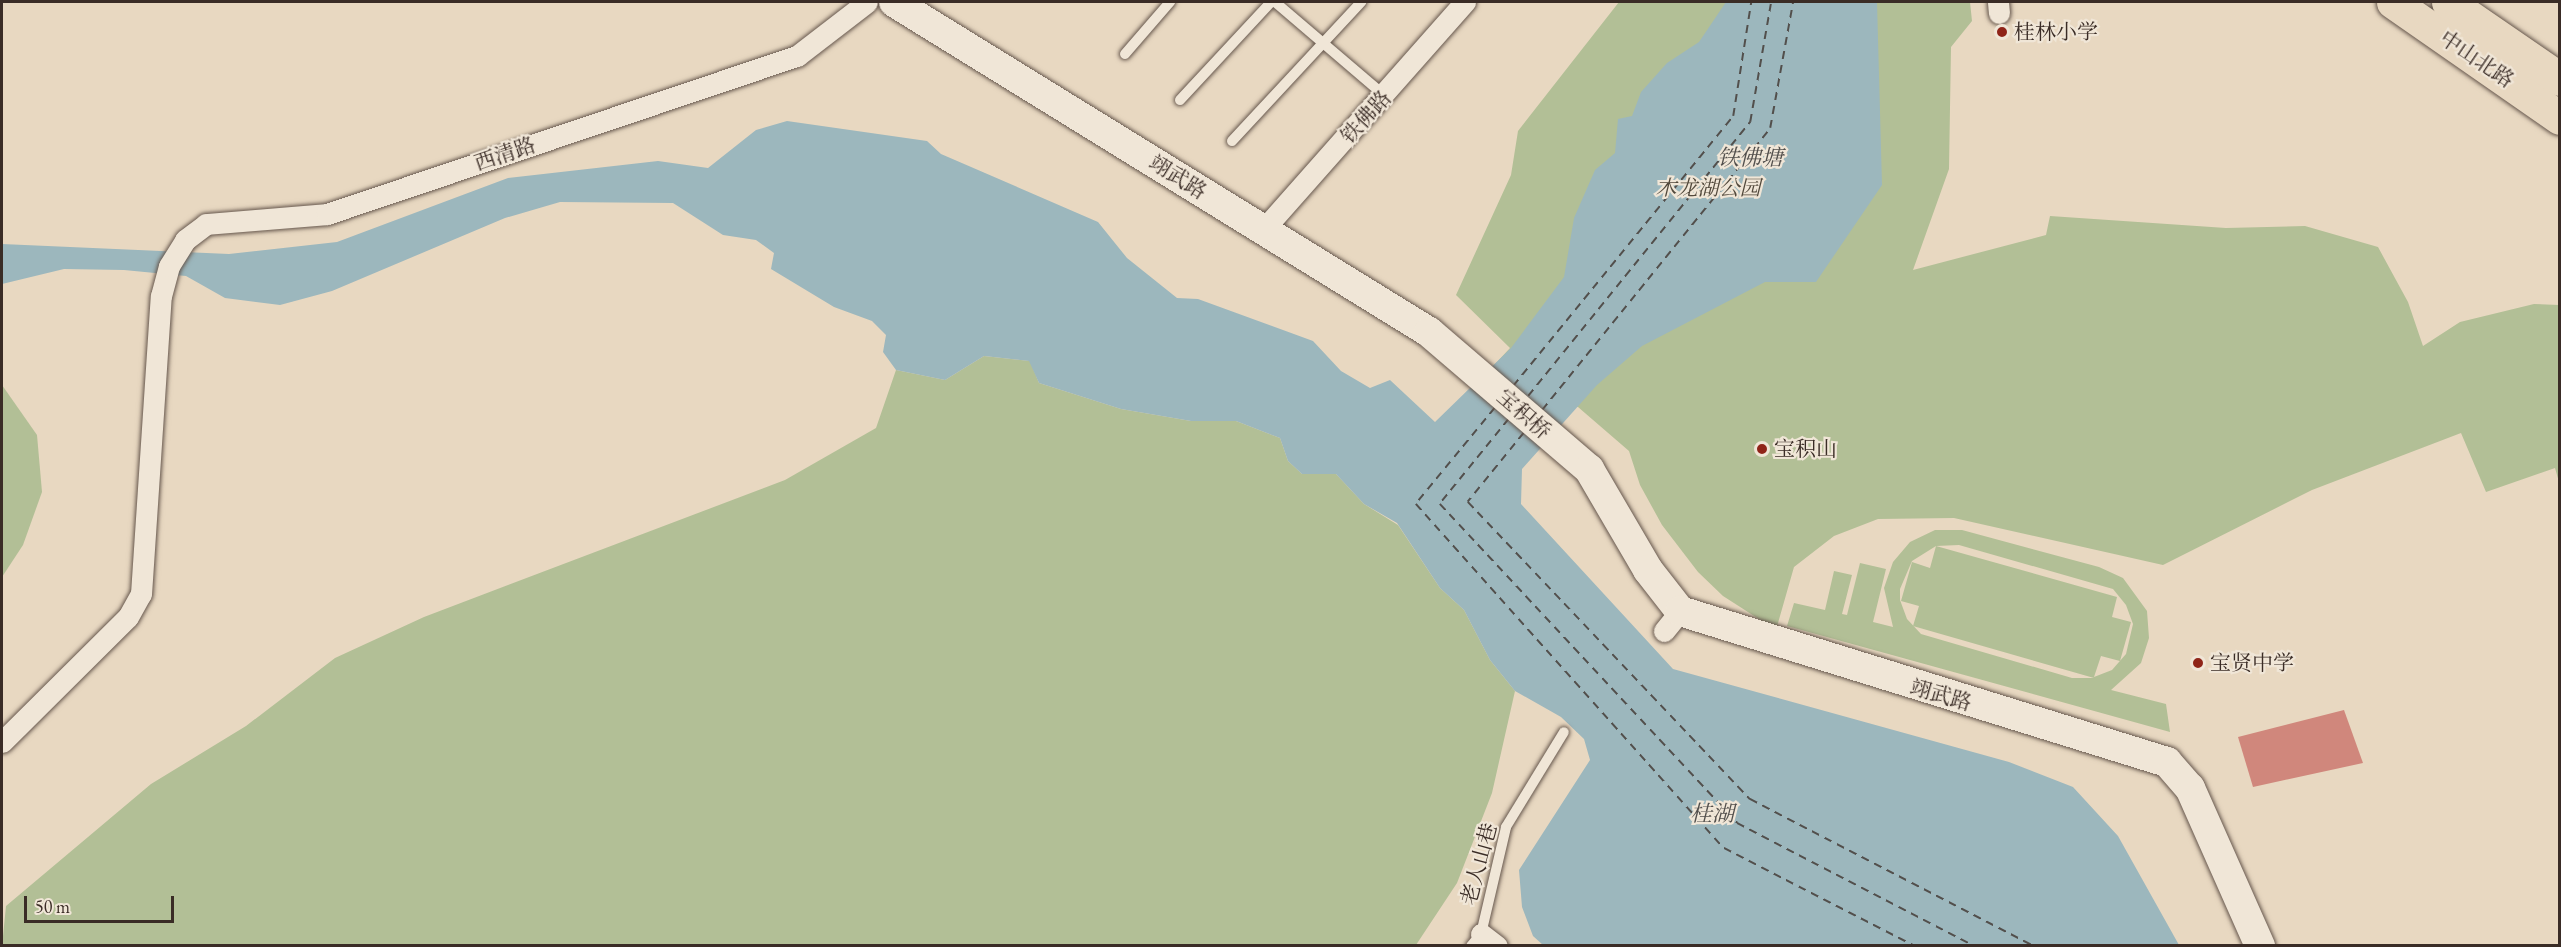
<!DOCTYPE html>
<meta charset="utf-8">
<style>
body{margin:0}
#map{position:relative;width:2561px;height:947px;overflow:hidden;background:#e8d8c1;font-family:"EB Garamond","Noto Serif SC",serif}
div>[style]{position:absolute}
.green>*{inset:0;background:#b2bf96}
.water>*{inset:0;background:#9cb7bd}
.ferry>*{height:1.5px;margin-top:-0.75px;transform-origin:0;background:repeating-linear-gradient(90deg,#524f4c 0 8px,transparent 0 14px)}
.building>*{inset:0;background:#d0877c}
.roads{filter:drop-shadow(0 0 2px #66574d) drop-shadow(0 0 2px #66574d)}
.service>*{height:10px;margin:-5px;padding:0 5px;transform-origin:5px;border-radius:5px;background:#f0e6d7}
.minor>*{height:21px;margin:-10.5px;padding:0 10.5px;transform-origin:10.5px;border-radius:10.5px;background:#f0e6d7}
.secondary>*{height:30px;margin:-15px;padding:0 15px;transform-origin:15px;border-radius:15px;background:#f0e6d7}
.trunk>*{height:33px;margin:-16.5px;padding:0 16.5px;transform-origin:16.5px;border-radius:16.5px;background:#e8d8c1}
.dots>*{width:16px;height:16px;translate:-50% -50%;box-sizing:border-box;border:3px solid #f0e6d7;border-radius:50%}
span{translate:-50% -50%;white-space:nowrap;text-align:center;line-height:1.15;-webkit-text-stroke:4.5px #f0e6d7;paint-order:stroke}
.poi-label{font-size:21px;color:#3a2c26}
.left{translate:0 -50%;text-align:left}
.street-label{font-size:21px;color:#3a2c26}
.park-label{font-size:21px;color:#52493c;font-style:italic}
.water-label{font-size:22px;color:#524f4c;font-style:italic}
.frame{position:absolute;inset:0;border:3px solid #3a2c26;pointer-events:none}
.scale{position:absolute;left:24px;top:896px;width:150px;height:27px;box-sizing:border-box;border:3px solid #3a2c26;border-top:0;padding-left:8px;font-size:18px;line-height:21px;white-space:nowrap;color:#3a2c26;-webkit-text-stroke:4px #f0e6d7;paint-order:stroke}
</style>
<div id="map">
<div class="green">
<i style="clip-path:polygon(1619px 2px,1970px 2px,1972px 21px,1951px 47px,1949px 169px,1913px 270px,2046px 235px,2050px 216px,2226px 228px,2305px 226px,2378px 247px,2408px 302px,2423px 346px,2460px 322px,2534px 304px,2559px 305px,2559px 482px,2555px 468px,2486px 492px,2461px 433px,2312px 490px,2163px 565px,1954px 518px,1878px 519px,1834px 536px,1794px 567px,1776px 630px,1723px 596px,1698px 572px,1662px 525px,1640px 485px,1629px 451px,1578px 407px,1455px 407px,1510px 348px,1456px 295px,1511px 175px,1518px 131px)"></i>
<i style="clip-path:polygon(984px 356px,1030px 361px,1039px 383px,1121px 409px,1191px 421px,1236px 421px,1280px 438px,1288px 461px,1302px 474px,1336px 474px,1364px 504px,1398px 525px,1440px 588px,1464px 610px,1490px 660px,1515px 691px,1492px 793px,1457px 883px,1416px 945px,2px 946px,6px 906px,151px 784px,246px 726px,335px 658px,424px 617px,785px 480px,876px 428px,896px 370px,945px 380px)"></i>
<i style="clip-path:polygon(2px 385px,37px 435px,42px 492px,23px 545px,2px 577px)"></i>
<i style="clip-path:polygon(evenodd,1935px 530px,1962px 530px,2099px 567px,2123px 578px,2147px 611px,2149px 638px,2141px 663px,2111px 690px,2166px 704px,2170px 732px,1787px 626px,1794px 603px,1825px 610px,1834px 571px,1852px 575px,1842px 614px,1847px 615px,1860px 563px,1886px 569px,1873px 622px,1893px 627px,1884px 588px,1893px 562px,1910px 542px,1935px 530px,1959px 545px,2113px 589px,2126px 605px,2133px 624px,2126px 654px,2112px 670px,2094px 677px,2101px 656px,2120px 661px,2131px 622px,2112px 617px,2117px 597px,1936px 546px,1959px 545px,1935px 530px,1936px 546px,1930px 568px,1912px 562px,1901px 601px,1919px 606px,1913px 626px,2094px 678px,2072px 678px,1921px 634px,1907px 619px,1900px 600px,1900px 589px,1912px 561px,1936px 546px)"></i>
</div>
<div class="water">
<i style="clip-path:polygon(1726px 2px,1877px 2px,1882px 185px,1816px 282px,1765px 282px,1642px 346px,1597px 385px,1522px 469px,1521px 504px,1673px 669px,2009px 762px,2073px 787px,2118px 836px,2179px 945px,1543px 945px,1533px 936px,1522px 907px,1519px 870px,1590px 760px,1584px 739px,1561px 717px,1515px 691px,1490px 660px,1464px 610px,1440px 588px,1397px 523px,1364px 504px,1336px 474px,1302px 474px,1288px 461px,1280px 438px,1236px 421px,1191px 421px,1121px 409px,1039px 383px,1029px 361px,984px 356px,945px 380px,896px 370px,883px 352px,886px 335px,872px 321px,834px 307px,771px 269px,774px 253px,756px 240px,723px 235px,673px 203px,560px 202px,505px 218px,332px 291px,280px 305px,225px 298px,186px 276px,124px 270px,64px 269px,2px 284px,2px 244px,229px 254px,337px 242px,508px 178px,658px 161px,708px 168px,756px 130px,787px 121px,927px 141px,941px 154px,1098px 222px,1127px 258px,1177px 298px,1198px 299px,1313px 341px,1341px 371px,1370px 388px,1390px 380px,1435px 422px,1511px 348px,1564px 277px,1574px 218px,1595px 170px,1615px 153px,1618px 119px,1632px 116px,1641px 92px,1667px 63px,1699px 42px)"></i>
</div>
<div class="ferry">
<i style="left:1513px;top:386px;width:348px;rotate:-50.8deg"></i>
<i style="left:1733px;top:116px;width:115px;rotate:-81deg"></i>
<i style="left:1528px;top:396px;width:353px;rotate:-51deg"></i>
<i style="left:1750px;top:122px;width:122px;rotate:-80.1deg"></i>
<i style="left:1495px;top:408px;width:124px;rotate:129.5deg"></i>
<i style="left:1416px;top:504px;width:462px;rotate:48.2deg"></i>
<i style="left:1724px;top:848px;width:215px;rotate:27.2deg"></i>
<i style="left:1542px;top:410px;width:363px;rotate:-51deg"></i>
<i style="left:1770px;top:128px;width:128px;rotate:-79.7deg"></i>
<i style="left:1509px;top:419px;width:109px;rotate:129.1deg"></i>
<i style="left:1440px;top:504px;width:436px;rotate:47deg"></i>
<i style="left:1737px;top:823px;width:267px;rotate:27.4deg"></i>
<i style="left:1524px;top:433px;width:89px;rotate:129.1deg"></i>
<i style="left:1468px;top:502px;width:410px;rotate:46.5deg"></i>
<i style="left:1750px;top:799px;width:320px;rotate:27.4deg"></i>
</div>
<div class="building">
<i style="clip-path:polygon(2344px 710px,2363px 763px,2253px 787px,2238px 737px)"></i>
</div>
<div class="roads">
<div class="service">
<i style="left:1275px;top:2px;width:145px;rotate:40.5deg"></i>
<i style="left:1125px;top:54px;width:69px;rotate:-49.1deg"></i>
<i style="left:1180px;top:100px;width:134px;rotate:-47.1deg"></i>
<i style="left:1232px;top:141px;width:190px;rotate:-47.1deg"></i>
<i style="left:1471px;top:946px;width:16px;rotate:-50deg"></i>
<i style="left:1481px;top:934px;width:110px;rotate:-76.8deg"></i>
<i style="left:1506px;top:827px;width:111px;rotate:-58.6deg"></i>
</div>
<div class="minor">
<i style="left:1998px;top:2px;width:11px;rotate:85deg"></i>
<i style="left:1263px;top:230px;width:305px;rotate:-48.5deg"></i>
<i style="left:1664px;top:631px;width:26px;rotate:-51deg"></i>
<i style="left:2px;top:742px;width:177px;rotate:-44.8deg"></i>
<i style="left:128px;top:617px;width:26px;rotate:-61deg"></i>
<i style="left:141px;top:594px;width:299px;rotate:-86.2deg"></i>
<i style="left:161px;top:296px;width:31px;rotate:-75deg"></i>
<i style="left:169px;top:266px;width:31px;rotate:-58deg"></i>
<i style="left:185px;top:240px;width:26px;rotate:-37deg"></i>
<i style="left:206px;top:224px;width:121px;rotate:-4.7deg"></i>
<i style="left:327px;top:214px;width:496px;rotate:-18.6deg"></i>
<i style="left:797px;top:56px;width:88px;rotate:-37.6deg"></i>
<i style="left:1481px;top:934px;width:20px;rotate:37deg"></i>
</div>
<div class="secondary">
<i style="left:894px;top:2px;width:629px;rotate:31.67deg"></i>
<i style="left:1429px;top:332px;width:211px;rotate:40.6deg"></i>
<i style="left:1589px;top:469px;width:117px;rotate:59.7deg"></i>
<i style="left:1648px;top:570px;width:52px;rotate:52deg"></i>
<i style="left:1680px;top:611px;width:510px;rotate:17.23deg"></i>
<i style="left:2167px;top:762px;width:35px;rotate:49deg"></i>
<i style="left:2190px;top:788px;width:173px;rotate:66.1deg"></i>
</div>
<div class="trunk">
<i style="left:2393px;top:2px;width:203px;rotate:34.8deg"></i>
<i style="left:2448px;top:2px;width:136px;rotate:34.5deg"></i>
</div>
</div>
<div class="dots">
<i style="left:2002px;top:32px;background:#8f2418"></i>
<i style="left:1762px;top:449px;background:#8f2418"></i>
<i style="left:2198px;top:663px;background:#8f2418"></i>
</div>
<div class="poi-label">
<span class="left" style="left:2014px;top:32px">桂林小学</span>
<span class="left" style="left:1774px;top:449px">宝积山</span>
<span class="left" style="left:2210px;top:663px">宝贤中学</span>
</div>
<div class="street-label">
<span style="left:2477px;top:59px;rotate:34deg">中山北路</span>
<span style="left:1366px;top:117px;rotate:-48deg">铁佛路</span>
<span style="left:505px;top:154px;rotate:-19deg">西清路</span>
<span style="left:1178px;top:177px;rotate:32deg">翊武路</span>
<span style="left:1524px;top:414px;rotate:41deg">宝积桥</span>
<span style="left:1941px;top:695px;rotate:16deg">翊武路</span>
<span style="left:1479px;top:864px;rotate:-75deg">老人山巷</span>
</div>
<div class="park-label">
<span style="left:1708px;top:188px">木龙湖公园</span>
</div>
<div class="water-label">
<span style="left:1750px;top:158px">铁佛塘</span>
<span style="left:1712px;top:814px">桂湖</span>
</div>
<div class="frame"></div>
<div class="scale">50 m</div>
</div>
